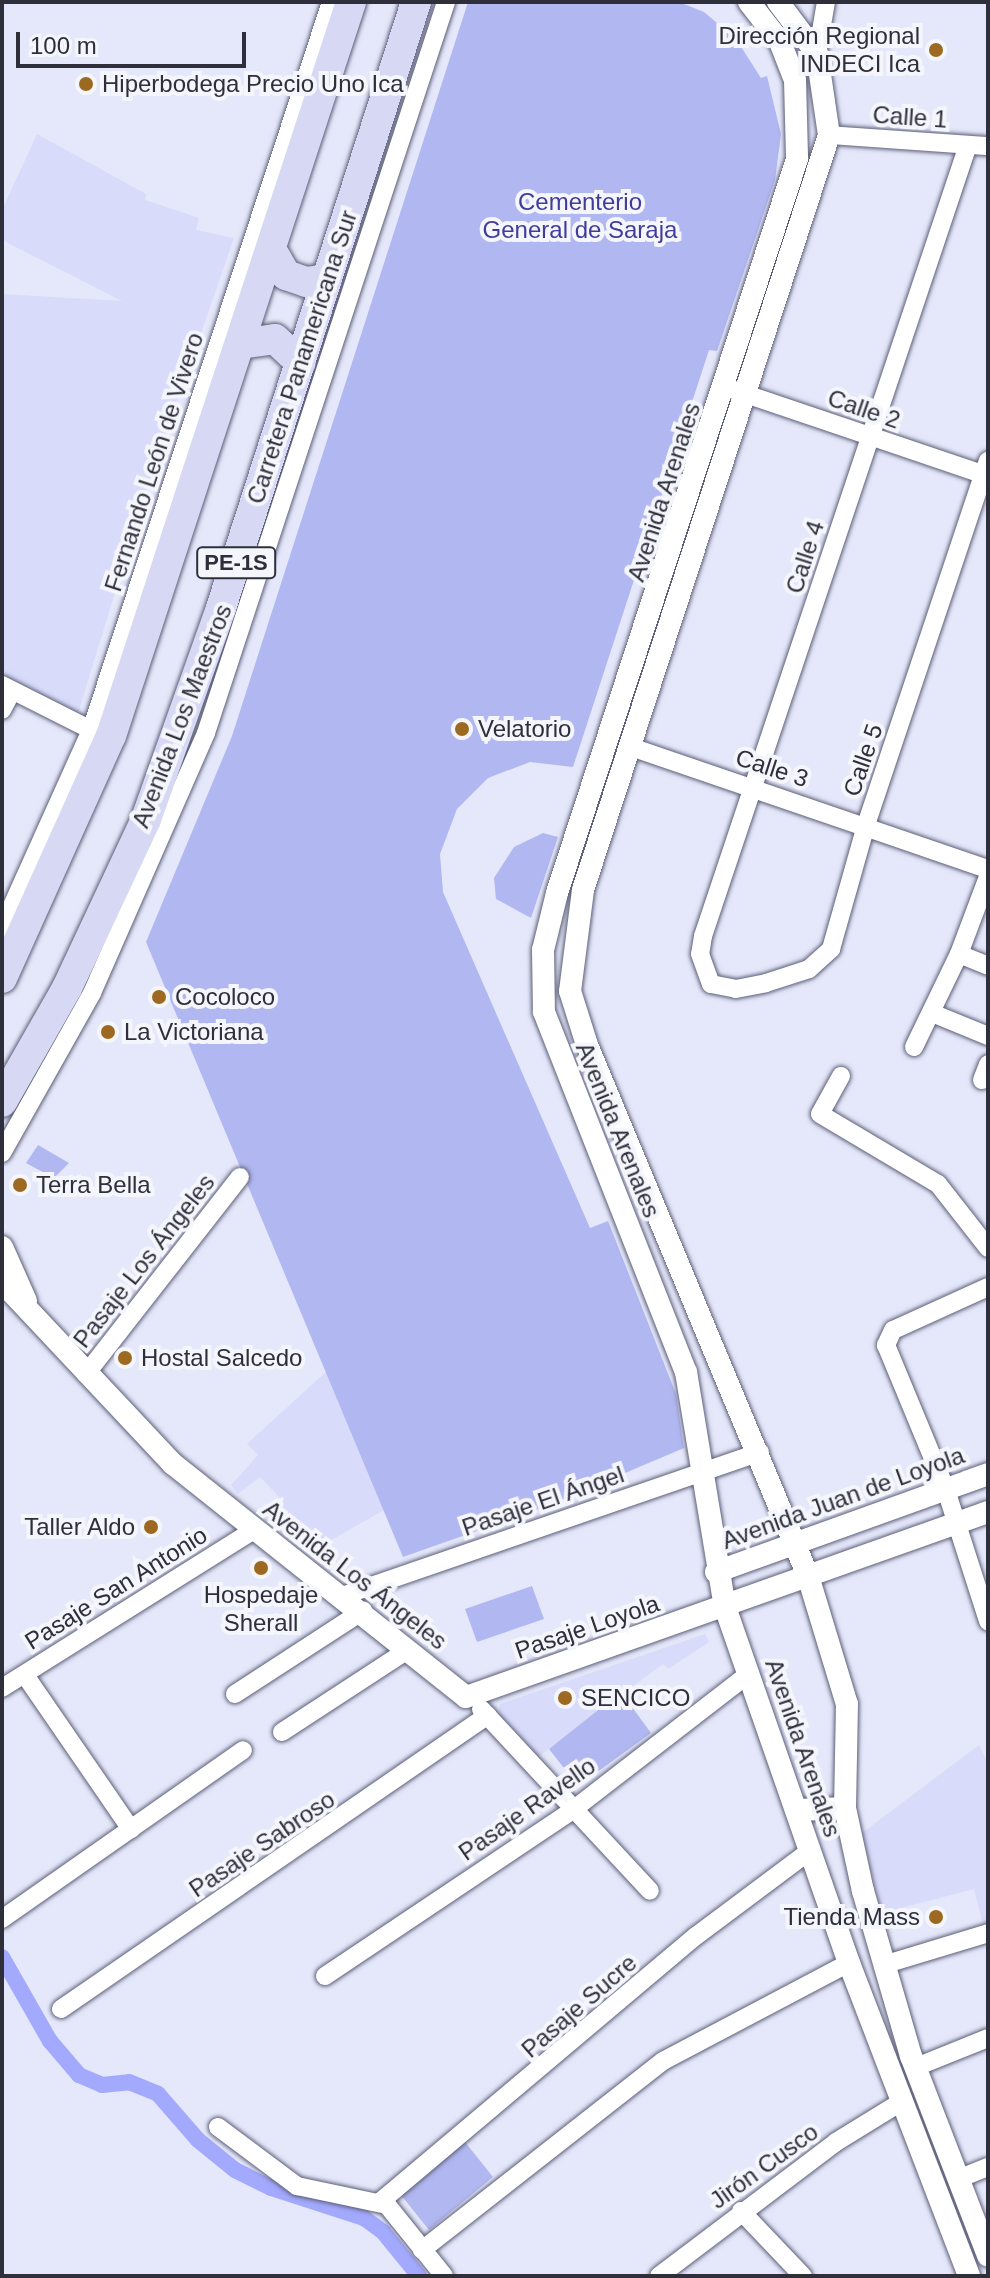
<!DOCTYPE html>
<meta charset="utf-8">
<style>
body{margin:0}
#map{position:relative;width:990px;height:2278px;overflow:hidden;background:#e5e8fa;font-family:Helvetica,sans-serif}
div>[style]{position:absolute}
.built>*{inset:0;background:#d8dbfa}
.green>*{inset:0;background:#b1b7f0}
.canal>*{height:16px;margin:-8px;padding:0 8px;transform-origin:8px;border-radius:8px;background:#a3a9fd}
.roads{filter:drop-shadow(0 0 2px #5b5e78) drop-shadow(0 0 2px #5b5e78)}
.minor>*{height:18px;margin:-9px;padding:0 9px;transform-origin:9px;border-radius:9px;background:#fff}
.tertiary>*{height:22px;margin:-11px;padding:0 11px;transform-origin:11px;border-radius:11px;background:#fff}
.trunk>*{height:30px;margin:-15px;padding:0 15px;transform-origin:15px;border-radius:15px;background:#d6d8f4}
.dots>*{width:22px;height:22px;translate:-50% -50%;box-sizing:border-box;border:4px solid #f5f6fc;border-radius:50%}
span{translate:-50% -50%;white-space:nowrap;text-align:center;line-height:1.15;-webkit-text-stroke:8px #f5f6fc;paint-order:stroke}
.shield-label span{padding:2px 6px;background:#f5f6fc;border:2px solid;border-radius:6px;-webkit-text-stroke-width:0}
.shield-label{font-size:22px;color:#2e2f3b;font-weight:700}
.poi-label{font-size:24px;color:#2e2f3b}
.right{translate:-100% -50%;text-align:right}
.left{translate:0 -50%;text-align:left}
.street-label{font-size:24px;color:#2e2f3b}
.park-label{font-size:24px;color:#413c9b}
.frame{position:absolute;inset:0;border:4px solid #2e2f3b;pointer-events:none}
.scale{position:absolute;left:16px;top:32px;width:230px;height:36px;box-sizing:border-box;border:4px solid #2e2f3b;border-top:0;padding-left:10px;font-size:24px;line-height:28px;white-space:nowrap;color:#2e2f3b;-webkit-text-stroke:6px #f5f6fc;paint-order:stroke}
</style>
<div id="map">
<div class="built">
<i style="clip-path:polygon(37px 134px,146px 194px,145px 200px,199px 218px,196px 230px,234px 238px,144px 498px,76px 720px,2px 679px,2px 294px,122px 301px,2px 240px,2px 210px)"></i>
<i style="clip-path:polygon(328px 1370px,384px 1510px,312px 1551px,263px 1512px,280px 1498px,260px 1477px,238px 1494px,231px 1485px,258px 1455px,247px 1444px)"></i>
<i style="clip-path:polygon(705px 1634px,709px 1642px,668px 1669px,663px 1664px,535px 1759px,498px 1715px,500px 1704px)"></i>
<i style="clip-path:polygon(979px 1745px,988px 1763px,988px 1923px,983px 1924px,974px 1889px,882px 1913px,862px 1833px)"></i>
</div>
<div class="green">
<i style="clip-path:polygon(468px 2px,679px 2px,704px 12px,736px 39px,761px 78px,767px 76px,781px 134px,775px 180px,717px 351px,709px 350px,573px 767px,530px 762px,488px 778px,457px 809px,440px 854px,443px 892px,590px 1228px,608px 1221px,676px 1394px,684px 1448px,545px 1507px,403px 1557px,146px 942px,232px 736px)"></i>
<i style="clip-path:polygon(543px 833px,558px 837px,531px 918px,496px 899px,494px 878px,514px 847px)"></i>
<i style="clip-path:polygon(38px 1145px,69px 1163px,54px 1178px,26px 1163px)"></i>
<i style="clip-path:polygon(532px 1586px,544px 1619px,477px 1642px,465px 1609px)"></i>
<i style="clip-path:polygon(621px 1692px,651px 1733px,578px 1786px,549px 1749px)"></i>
<i style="clip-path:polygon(465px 2142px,493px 2177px,429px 2230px,401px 2195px)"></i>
</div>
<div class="canal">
<i style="left:2px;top:1957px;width:97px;rotate:60.3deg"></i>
<i style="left:50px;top:2041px;width:45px;rotate:49.5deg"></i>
<i style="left:79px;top:2075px;width:25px;rotate:23deg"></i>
<i style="left:102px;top:2085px;width:27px;rotate:-6deg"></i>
<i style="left:129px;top:2082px;width:31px;rotate:22deg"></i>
<i style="left:158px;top:2094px;width:61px;rotate:49deg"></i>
<i style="left:198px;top:2140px;width:48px;rotate:39deg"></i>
<i style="left:235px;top:2170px;width:40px;rotate:26.6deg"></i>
<i style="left:271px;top:2188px;width:98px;rotate:17.9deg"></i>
<i style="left:364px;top:2218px;width:24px;rotate:36deg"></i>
<i style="left:383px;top:2232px;width:57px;rotate:50.7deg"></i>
</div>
<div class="roads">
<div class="minor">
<i style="left:817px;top:54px;width:53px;rotate:-80.2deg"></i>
<i style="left:829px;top:135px;width:159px;rotate:4deg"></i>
<i style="left:968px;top:145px;width:834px;rotate:108.52deg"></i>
<i style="left:703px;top:936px;width:18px;rotate:99deg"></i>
<i style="left:700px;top:954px;width:32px;rotate:70deg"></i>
<i style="left:711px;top:984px;width:25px;rotate:11deg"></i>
<i style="left:736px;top:989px;width:31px;rotate:-11deg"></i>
<i style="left:766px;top:983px;width:45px;rotate:-18deg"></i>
<i style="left:809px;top:969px;width:30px;rotate:-42deg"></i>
<i style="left:831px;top:949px;width:129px;rotate:-74.2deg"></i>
<i style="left:866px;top:825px;width:384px;rotate:-71.5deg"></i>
<i style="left:725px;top:387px;width:278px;rotate:18.7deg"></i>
<i style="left:2px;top:685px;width:100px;rotate:26.8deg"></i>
<i style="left:2px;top:710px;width:21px;rotate:-62deg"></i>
<i style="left:631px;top:747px;width:377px;rotate:18.9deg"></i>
<i style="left:2px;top:928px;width:217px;rotate:-65.8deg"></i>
<i style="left:91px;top:730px;width:767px;rotate:-71.75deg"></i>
<i style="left:959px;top:954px;width:31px;rotate:22deg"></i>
<i style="left:932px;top:1013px;width:61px;rotate:22.3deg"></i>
<i style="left:914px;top:1047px;width:103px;rotate:-64.2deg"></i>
<i style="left:959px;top:954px;width:82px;rotate:-69.4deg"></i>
<i style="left:841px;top:1076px;width:43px;rotate:118.9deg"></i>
<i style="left:820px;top:1114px;width:137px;rotate:30.7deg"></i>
<i style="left:938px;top:1184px;width:81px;rotate:52deg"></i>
<i style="left:982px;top:1080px;width:17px;rotate:-69deg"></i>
<i style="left:2px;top:1153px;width:184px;rotate:-60.6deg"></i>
<i style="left:92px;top:993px;width:284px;rotate:-66.3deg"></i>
<i style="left:206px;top:733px;width:769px;rotate:-71.82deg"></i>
<i style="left:988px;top:1287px;width:104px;rotate:155.6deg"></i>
<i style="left:893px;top:1330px;width:17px;rotate:115deg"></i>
<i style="left:886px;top:1345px;width:157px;rotate:67.5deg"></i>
<i style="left:946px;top:1490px;width:138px;rotate:72.2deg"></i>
<i style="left:86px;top:1374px;width:250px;rotate:-52deg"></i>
<i style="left:342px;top:1596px;width:442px;rotate:-19deg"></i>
<i style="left:25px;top:1675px;width:187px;rotate:55.5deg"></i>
<i style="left:2px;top:1688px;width:299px;rotate:-32.1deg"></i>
<i style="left:235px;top:1694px;width:153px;rotate:-33deg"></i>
<i style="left:481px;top:1709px;width:248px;rotate:47.1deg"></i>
<i style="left:282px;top:1732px;width:150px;rotate:-33.1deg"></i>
<i style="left:2px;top:1919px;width:294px;rotate:-35deg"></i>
<i style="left:883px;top:1965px;width:110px;rotate:-16.9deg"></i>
<i style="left:325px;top:1976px;width:300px;rotate:-33.8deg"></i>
<i style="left:574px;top:1809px;width:222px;rotate:-37.7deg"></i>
<i style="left:61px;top:2009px;width:518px;rotate:-34.55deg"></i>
<i style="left:916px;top:2067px;width:78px;rotate:-21.9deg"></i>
<i style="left:218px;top:2127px;width:99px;rotate:36.8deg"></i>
<i style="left:297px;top:2186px;width:92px;rotate:11.9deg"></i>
<i style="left:387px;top:2205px;width:91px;rotate:51.2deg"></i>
<i style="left:958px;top:2179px;width:32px;rotate:-22deg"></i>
<i style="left:380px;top:2202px;width:413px;rotate:-40.1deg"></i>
<i style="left:696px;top:1936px;width:144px;rotate:-36.8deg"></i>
<i style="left:741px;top:2211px;width:90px;rotate:46.4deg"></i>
<i style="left:422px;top:2250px;width:306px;rotate:-38.1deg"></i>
<i style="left:663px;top:2061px;width:210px;rotate:-27.8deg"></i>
<i style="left:659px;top:2276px;width:222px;rotate:-37.1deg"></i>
<i style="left:836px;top:2142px;width:76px;rotate:-31.6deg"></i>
</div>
<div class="tertiary">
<i style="left:749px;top:2px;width:51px;rotate:52.2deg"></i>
<i style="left:780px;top:42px;width:41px;rotate:68.5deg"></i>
<i style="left:795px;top:80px;width:79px;rotate:88.5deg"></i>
<i style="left:797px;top:159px;width:772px;rotate:108.11deg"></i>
<i style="left:557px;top:893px;width:59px;rotate:103.8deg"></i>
<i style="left:543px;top:950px;width:62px;rotate:89.1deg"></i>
<i style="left:544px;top:1012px;width:387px;rotate:68.5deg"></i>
<i style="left:686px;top:1372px;width:238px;rotate:80.6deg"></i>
<i style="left:725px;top:1607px;width:377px;rotate:70.8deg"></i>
<i style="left:849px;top:1963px;width:335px;rotate:69deg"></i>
<i style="left:778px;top:2px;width:65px;rotate:53.1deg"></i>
<i style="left:817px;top:54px;width:82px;rotate:81.6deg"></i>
<i style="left:829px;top:135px;width:794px;rotate:108.05deg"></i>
<i style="left:583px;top:890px;width:102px;rotate:97.3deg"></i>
<i style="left:570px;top:991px;width:57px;rotate:72.5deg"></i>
<i style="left:587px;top:1045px;width:575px;rotate:67.4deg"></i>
<i style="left:808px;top:1576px;width:134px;rotate:73.1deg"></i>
<i style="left:847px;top:1704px;width:104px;rotate:91.1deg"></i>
<i style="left:845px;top:1808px;width:85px;rotate:77.8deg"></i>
<i style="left:863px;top:1891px;width:172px;rotate:73.8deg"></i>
<i style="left:911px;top:2056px;width:214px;rotate:68.9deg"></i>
<i style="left:2px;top:1247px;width:59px;rotate:66deg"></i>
<i style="left:2px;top:1282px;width:250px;rotate:46.8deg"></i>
<i style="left:173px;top:1464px;width:374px;rotate:38.5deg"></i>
<i style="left:466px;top:1697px;width:554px;rotate:-19.51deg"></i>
<i style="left:716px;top:1572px;width:289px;rotate:-19.8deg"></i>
<i style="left:799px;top:1810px;width:46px;rotate:-2.5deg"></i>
</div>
<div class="trunk">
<i style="left:271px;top:249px;width:30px;rotate:60deg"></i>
<i style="left:286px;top:275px;width:21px;rotate:19deg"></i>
<i style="left:306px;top:282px;width:21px;rotate:-8deg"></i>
<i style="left:240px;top:344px;width:35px;rotate:-8deg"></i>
<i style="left:275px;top:339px;width:35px;rotate:43deg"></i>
<i style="left:2px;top:978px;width:265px;rotate:-65.8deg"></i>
<i style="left:111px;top:736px;width:772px;rotate:-71.89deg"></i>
<i style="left:2px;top:1102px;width:131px;rotate:-60.3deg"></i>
<i style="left:67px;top:988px;width:187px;rotate:-64.9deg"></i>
<i style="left:146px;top:819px;width:224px;rotate:-70.4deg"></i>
<i style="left:221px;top:608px;width:637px;rotate:-72.16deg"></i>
</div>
</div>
<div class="dots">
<i style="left:936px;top:50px;background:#9d6921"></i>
<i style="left:86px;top:84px;background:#9d6921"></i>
<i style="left:462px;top:729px;background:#9d6921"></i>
<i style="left:159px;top:997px;background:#9d6921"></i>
<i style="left:108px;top:1032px;background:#9d6921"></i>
<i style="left:20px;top:1185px;background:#9d6921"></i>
<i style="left:125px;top:1358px;background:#9d6921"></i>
<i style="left:151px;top:1527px;background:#9d6921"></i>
<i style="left:261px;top:1568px;background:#9d6921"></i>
<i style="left:565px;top:1698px;background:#9d6921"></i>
<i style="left:936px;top:1917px;background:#9d6921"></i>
</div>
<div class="shield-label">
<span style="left:236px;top:563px">PE-1S</span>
</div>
<div class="poi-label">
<span class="right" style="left:920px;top:50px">Dirección Regional<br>INDECI Ica</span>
<span class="left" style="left:102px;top:84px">Hiperbodega Precio Uno Ica</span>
<span class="left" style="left:478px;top:729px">Velatorio</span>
<span class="left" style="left:175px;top:997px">Cocoloco</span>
<span class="left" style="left:124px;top:1032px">La Victoriana</span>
<span class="left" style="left:36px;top:1185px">Terra Bella</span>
<span class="left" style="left:141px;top:1358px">Hostal Salcedo</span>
<span class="right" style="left:135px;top:1527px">Taller Aldo</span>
<span style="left:261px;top:1609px">Hospedaje<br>Sherall</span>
<span class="left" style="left:581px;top:1698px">SENCICO</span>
<span class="right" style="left:920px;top:1917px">Tienda Mass</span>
</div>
<div class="street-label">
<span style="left:910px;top:117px;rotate:4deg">Calle 1</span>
<span style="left:302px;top:357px;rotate:-72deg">Carretera Panamericana Sur</span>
<span style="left:864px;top:409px;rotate:19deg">Calle 2</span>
<span style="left:154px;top:462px;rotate:-72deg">Fernando León de Vivero</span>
<span style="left:664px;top:492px;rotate:-72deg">Avenida Arenales</span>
<span style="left:805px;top:557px;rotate:-72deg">Calle 4</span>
<span style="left:182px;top:716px;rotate:-69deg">Avenida Los Maestros</span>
<span style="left:863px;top:760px;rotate:-71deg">Calle 5</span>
<span style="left:772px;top:768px;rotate:18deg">Calle 3</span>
<span style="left:618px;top:1130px;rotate:68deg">Avenida Arenales</span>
<span style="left:144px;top:1261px;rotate:-52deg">Pasaje Los Ángeles</span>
<span style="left:843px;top:1498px;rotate:-20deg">Avenida Juan de Loyola</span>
<span style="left:543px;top:1501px;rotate:-19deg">Pasaje El Ángel</span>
<span style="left:355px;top:1575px;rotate:38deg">Avenida Los Ángeles</span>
<span style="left:116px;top:1588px;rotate:-32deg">Pasaje San Antonio</span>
<span style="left:587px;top:1627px;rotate:-19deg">Pasaje Loyola</span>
<span style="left:803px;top:1748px;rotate:71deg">Avenida Arenales</span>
<span style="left:527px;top:1809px;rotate:-35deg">Pasaje Ravello</span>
<span style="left:262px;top:1844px;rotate:-34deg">Pasaje Sabroso</span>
<span style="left:579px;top:2006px;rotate:-41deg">Pasaje Sucre</span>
<span style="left:764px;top:2166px;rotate:-36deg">Jirón Cusco</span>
</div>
<div class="park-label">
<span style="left:580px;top:216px">Cementerio<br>General de Saraja</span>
</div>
<div class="frame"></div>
<div class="scale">100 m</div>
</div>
